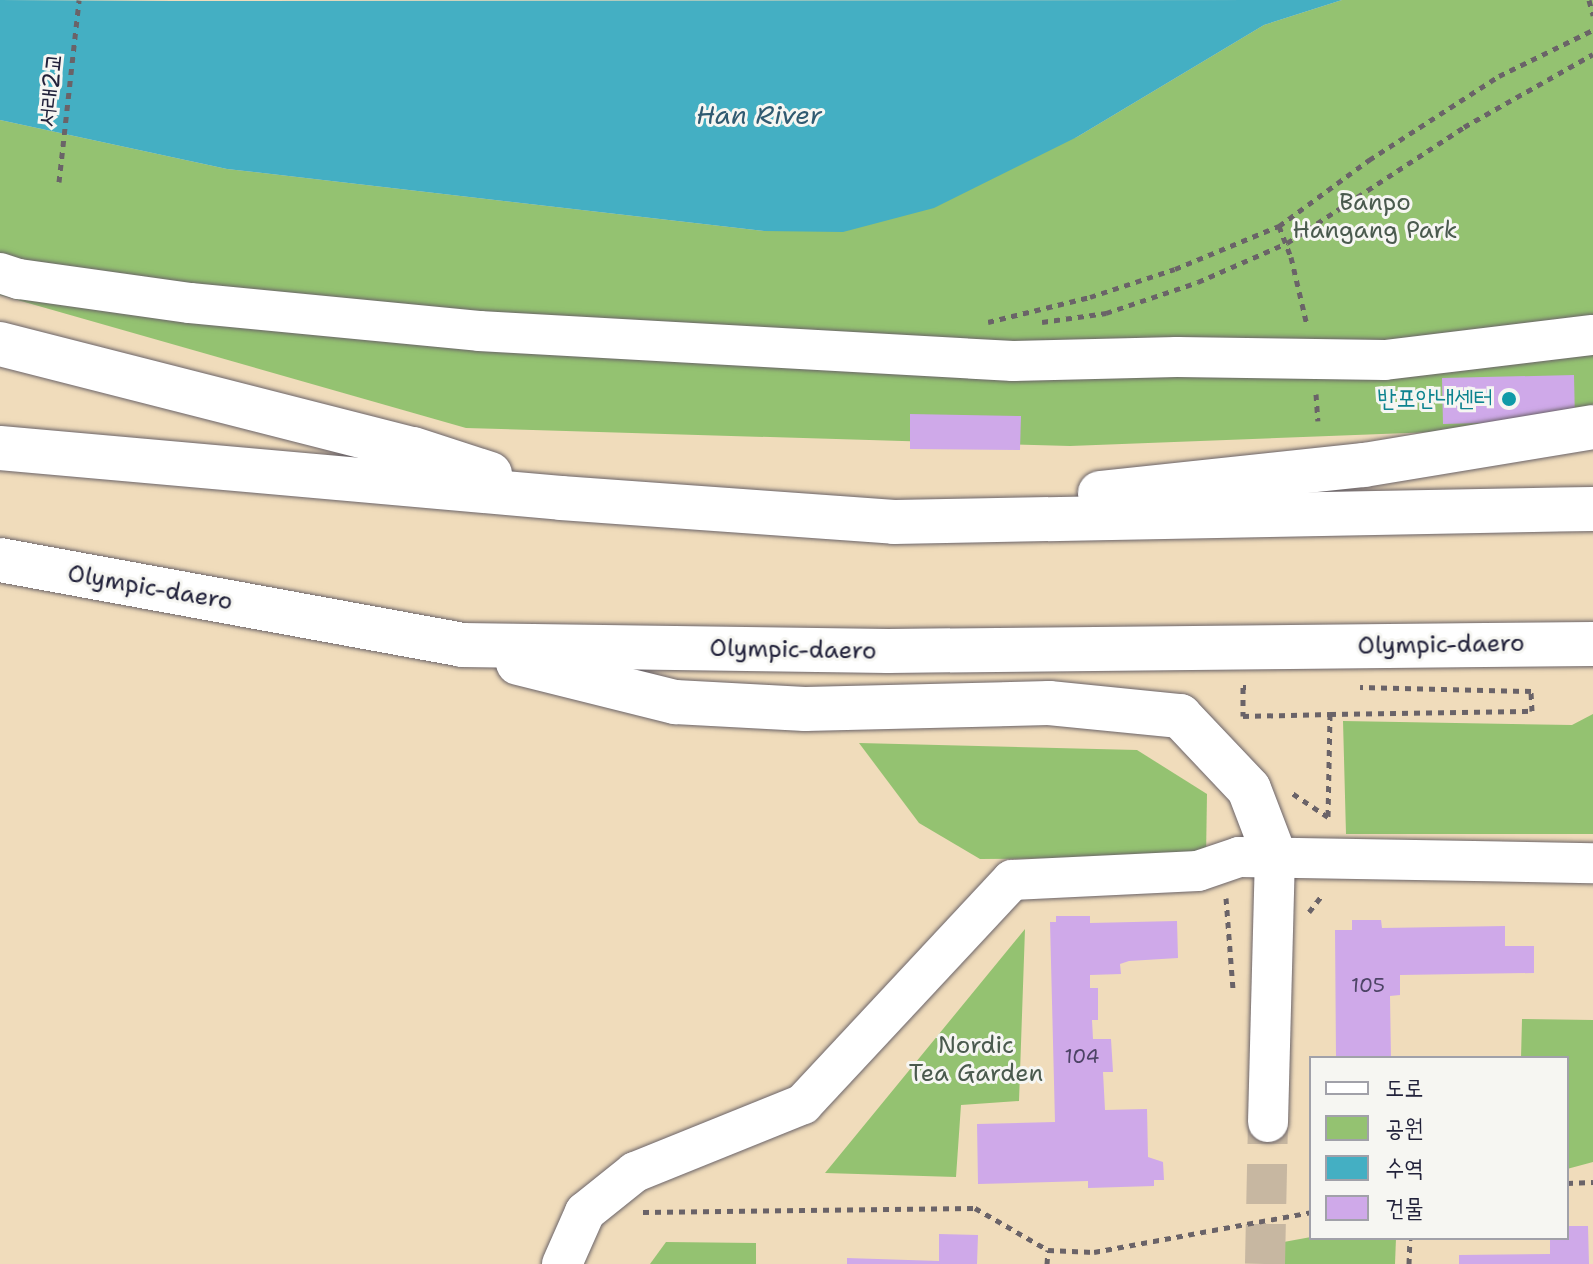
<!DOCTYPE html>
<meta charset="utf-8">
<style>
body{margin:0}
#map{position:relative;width:1593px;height:1264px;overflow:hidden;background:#f0dcbb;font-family:"Shantell Sans","Poor Story",sans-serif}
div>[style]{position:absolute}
.green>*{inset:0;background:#94c271}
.water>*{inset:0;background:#44afc3}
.building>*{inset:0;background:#cfa9e9}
.minor-tunnel>*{height:40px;margin-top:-20px;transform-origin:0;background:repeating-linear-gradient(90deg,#c7b7a1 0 40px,transparent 0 60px)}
.path>*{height:5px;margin-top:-2.5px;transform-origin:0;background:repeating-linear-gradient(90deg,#6a6368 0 6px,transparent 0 12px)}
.roads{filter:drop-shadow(0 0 2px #6a6368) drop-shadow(0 0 2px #6a6368)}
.minor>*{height:40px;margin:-20px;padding:0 20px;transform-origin:20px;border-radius:20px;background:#fff}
.highway>*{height:44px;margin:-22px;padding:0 22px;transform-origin:22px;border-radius:22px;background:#fff}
.dots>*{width:22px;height:22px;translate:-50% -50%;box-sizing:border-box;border:4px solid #f6f6f2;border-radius:50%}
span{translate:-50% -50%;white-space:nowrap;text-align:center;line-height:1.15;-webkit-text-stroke:6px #f6f6f2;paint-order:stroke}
.number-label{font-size:20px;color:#4d4466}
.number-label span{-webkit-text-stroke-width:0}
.street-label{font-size:24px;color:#22223b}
.park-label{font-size:24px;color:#4a5a4e}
.culture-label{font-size:24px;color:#0d838f}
.right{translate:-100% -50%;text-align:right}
.water-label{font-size:26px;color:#305a71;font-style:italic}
.legend{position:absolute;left:1309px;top:1056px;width:260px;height:184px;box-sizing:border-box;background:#f6f6f2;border:2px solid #a1a1a9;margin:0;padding:10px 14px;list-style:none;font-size:24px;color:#22223b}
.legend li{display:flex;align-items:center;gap:16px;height:40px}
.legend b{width:40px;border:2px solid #a1a1a9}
</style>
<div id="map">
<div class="green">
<i style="clip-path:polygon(1342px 0,1593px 0,1593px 426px,1070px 446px,466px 428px,0 295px,0 120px,227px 169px,764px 231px,1077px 137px,1264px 25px)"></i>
<i style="clip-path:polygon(1593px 714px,1593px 834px,1346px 834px,1343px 721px,1572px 725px)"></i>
<i style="clip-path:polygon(859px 743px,1137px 750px,1207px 794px,1206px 857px,980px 859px,919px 823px)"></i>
<i style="clip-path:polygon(1025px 929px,1019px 1101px,961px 1105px,956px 1177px,825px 1173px)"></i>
<i style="clip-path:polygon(1522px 1019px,1593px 1020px,1593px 1162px,1567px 1169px,1567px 1058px,1521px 1058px)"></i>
<i style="clip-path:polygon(1311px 1237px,1396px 1238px,1395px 1264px,1265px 1264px,1267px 1245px)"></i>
<i style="clip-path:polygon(666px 1242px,756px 1243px,756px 1264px,650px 1264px)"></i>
</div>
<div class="water">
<i style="clip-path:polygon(0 0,173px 1px,1342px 0,1264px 25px,1077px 137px,934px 208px,843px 232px,764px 231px,227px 169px,0 120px)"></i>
</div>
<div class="building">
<i style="clip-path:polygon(1574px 375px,1575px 421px,1443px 424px,1442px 378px)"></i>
<i style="clip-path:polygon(910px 414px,1021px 416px,1020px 450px,910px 449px)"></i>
<i style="clip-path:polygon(1056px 916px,1090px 916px,1090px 923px,1177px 921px,1178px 958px,1129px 961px,1120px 964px,1121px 974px,1090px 975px,1090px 988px,1098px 988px,1098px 1020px,1092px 1020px,1093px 1039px,1111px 1039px,1113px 1072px,1103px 1072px,1105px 1110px,1147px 1109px,1148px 1157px,1163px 1162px,1164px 1180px,1154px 1180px,1154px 1186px,1088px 1188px,1088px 1181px,978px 1184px,977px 1124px,1055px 1122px,1050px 922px,1056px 922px)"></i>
<i style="clip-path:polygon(1352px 920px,1381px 920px,1382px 928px,1505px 926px,1505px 946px,1534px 946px,1534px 973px,1400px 975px,1400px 995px,1390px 996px,1391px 1058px,1336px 1058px,1335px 930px,1352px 930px)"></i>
<i style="clip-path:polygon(1567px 1226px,1588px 1226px,1589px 1264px,1459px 1264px,1459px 1255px,1550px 1254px,1550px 1238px,1567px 1238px)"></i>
<i style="clip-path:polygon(939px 1234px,978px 1235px,977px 1264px,847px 1264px,847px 1258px,939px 1261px)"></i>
</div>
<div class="minor-tunnel">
<i style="left:1265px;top:1264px;width:142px;rotate:-88.8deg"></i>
</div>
<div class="path">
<i style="left:1589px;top:0;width:16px;rotate:75deg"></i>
<i style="left:59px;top:182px;width:183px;rotate:-83.7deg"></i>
<i style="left:1279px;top:226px;width:33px;rotate:69deg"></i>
<i style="left:1291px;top:257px;width:70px;rotate:76.8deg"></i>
<i style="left:988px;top:322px;width:105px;rotate:-13.8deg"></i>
<i style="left:1090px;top:297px;width:89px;rotate:-18.2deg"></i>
<i style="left:1175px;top:269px;width:113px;rotate:-22.5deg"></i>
<i style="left:1279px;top:226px;width:112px;rotate:-36.3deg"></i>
<i style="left:1369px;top:160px;width:155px;rotate:-32.9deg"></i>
<i style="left:1499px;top:76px;width:105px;rotate:-26.1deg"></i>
<i style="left:1042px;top:322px;width:65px;rotate:-8deg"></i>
<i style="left:1106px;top:313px;width:97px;rotate:-18.6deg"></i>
<i style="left:1198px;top:282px;width:97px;rotate:-23.7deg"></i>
<i style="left:1287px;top:243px;width:212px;rotate:-33.2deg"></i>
<i style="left:1464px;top:127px;width:148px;rotate:-29.5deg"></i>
<i style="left:1316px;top:394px;width:27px;rotate:86deg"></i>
<i style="left:1246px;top:687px;width:3px;rotate:180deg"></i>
<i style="left:1243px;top:687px;width:29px;rotate:90deg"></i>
<i style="left:1243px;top:716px;width:87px;rotate:-1.3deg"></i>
<i style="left:1330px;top:714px;width:103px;rotate:91.1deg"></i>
<i style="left:1328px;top:817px;width:43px;rotate:-146.3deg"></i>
<i style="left:1330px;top:714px;width:202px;rotate:-0.9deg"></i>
<i style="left:1532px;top:711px;width:20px;rotate:-93deg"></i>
<i style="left:1531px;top:691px;width:171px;rotate:-178.7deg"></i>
<i style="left:1226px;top:898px;width:90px;rotate:85.6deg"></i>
<i style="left:1309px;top:912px;width:23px;rotate:-52deg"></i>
<i style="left:1567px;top:1183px;width:26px;rotate:-2deg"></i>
<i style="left:643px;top:1212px;width:332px;rotate:-0.7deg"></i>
<i style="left:975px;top:1208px;width:84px;rotate:29.9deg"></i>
<i style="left:1048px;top:1250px;width:46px;rotate:2.5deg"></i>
<i style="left:1094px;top:1252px;width:221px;rotate:-10.4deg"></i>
<i style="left:1047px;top:1264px;width:14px;rotate:-86deg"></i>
<i style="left:1409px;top:1264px;width:26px;rotate:-88deg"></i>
</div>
<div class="roads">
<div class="minor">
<i style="left:0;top:273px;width:20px;rotate:18deg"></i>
<i style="left:19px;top:279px;width:173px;rotate:8deg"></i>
<i style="left:190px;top:303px;width:290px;rotate:5.5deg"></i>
<i style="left:479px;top:331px;width:535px;rotate:3.22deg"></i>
<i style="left:1013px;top:361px;width:164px;rotate:-1.4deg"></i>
<i style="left:1177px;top:357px;width:208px;rotate:0.8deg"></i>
<i style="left:1385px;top:360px;width:209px;rotate:-6.9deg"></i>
<i style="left:1268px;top:1122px;width:265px;rotate:-88.5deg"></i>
<i style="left:562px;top:1264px;width:57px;rotate:-66.1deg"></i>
<i style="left:585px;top:1212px;width:64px;rotate:-38.7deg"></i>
<i style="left:635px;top:1172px;width:181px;rotate:-22deg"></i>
<i style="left:803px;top:1104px;width:306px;rotate:-47deg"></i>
<i style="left:1012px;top:880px;width:186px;rotate:-2.8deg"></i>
<i style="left:1198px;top:871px;width:43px;rotate:-18.9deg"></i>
<i style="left:1239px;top:857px;width:354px;rotate:1deg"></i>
</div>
<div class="highway">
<i style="left:0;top:344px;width:426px;rotate:14.3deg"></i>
<i style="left:413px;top:449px;width:81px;rotate:18deg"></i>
<i style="left:0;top:448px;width:563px;rotate:5.09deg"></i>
<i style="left:561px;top:498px;width:334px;rotate:4.1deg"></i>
<i style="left:894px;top:522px;width:699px;rotate:-1.07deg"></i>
<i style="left:1100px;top:493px;width:265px;rotate:-6.1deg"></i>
<i style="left:1364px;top:465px;width:232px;rotate:-9.4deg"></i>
<i style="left:0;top:560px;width:470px;rotate:10.4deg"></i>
<i style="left:462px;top:645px;width:426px;rotate:0.8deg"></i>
<i style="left:888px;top:651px;width:705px;rotate:-0.57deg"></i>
<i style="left:518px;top:663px;width:162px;rotate:14deg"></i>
<i style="left:675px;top:702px;width:130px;rotate:3.1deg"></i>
<i style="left:805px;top:709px;width:244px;rotate:-1.4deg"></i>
<i style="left:1049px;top:703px;width:132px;rotate:5.7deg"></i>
<i style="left:1180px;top:716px;width:100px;rotate:46.6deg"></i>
<i style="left:1249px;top:789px;width:73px;rotate:69.1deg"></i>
</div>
</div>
<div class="dots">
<i style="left:1509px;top:399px;background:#0f9aa8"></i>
</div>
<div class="number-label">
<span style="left:1368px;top:985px">105</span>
<span style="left:1082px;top:1056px">104</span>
</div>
<div class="street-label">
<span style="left:51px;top:90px;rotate:-84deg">서래2교</span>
<span style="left:150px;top:588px;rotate:10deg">Olympic-daero</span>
<span style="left:1441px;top:645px;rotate:-1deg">Olympic-daero</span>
<span style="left:793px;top:650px;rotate:1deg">Olympic-daero</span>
</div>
<div class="park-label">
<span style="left:1375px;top:217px">Banpo<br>Hangang Park</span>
<span style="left:976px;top:1060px">Nordic<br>Tea Garden</span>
</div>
<div class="culture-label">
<span class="right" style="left:1493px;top:399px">반포안내센터</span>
</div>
<div class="water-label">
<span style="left:759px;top:115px">Han River</span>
</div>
<ul class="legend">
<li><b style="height:10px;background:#fff"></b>도로</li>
<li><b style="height:22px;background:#94c271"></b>공원</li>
<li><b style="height:22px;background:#44afc3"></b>수역</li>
<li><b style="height:22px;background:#cfa9e9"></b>건물</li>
</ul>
</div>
